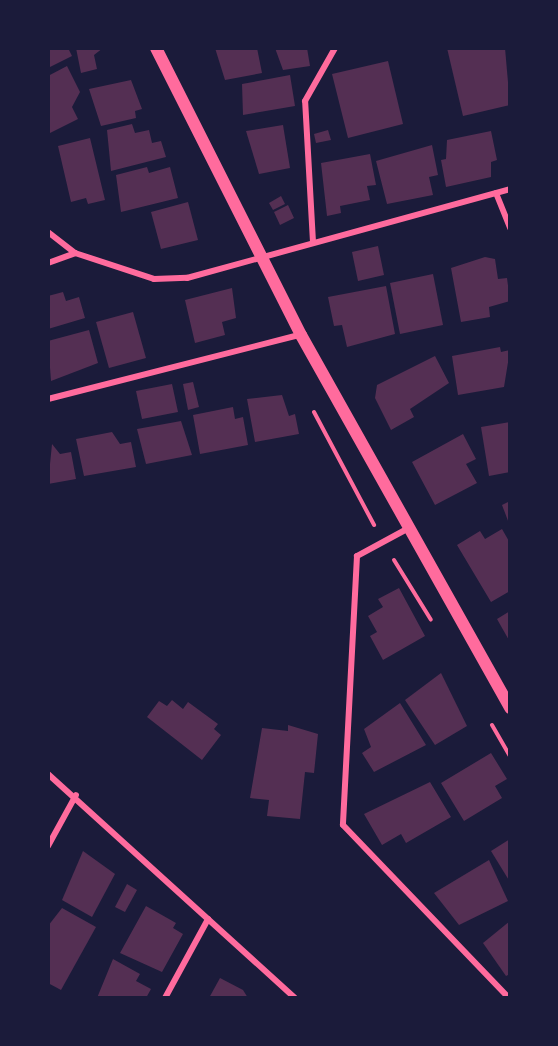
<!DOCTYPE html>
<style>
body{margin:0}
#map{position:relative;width:558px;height:1046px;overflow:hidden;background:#1b1b3a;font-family:"Golos Text",sans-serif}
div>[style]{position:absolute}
.building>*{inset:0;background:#542f53}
.path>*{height:4px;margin:-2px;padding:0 2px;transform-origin:2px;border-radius:2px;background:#ff6b9d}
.minor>*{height:6px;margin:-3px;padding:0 3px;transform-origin:3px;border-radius:3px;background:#ff6b9d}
.secondary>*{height:12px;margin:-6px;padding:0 6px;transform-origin:6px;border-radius:6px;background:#ff6b9d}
span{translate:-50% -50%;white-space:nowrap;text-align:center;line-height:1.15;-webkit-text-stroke:6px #1b1b3a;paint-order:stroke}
.frame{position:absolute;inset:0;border:50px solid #1b1b3a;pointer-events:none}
</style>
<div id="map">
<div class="building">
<i style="clip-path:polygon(48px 48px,68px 48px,72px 56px,48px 68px)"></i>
<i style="clip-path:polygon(76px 48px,103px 48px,94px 55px,97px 69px,81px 73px)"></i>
<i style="clip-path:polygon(215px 48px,257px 48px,262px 73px,225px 80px)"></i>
<i style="clip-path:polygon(275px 48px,307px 48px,310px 66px,283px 70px)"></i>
<i style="clip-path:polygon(447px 48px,505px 48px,510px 105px,463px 116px)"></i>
<i style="clip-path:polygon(388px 61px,403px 124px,348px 138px,332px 74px)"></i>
<i style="clip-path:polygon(67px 66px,80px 92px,72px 107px,78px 119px,48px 134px,48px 76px)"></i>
<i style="clip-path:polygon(290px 75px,295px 106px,243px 115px,242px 84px)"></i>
<i style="clip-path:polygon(131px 80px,142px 109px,135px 111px,136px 118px,101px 126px,89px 89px)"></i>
<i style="clip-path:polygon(132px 124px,135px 133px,149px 130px,152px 143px,161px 141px,166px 157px,111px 171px,107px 130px)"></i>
<i style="clip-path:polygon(283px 125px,290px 168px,259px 174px,246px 131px)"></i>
<i style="clip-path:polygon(328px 130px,331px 140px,316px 143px,314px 134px)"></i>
<i style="clip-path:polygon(491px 131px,497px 160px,491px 162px,491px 177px,446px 187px,441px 160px,446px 159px,447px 140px)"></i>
<i style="clip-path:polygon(90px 138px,105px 200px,88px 204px,86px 198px,71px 202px,58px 146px)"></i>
<i style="clip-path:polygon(432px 145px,438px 175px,429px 177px,433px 195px,387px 204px,376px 161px)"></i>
<i style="clip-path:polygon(370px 154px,376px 185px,367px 186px,370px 200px,340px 206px,341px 213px,327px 216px,321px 163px)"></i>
<i style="clip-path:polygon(147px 167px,149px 173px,170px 167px,178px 198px,121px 212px,116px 175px)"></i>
<i style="clip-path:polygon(281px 196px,285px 204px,273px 210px,269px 203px)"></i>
<i style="clip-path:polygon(188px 202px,198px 240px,161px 249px,151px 212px)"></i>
<i style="clip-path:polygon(288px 205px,294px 218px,280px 225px,274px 212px)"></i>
<i style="clip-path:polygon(378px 246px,384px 275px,358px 281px,352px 252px)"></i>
<i style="clip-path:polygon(485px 257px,495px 259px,498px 279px,507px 278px,510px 301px,489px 307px,490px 317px,461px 322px,451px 268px)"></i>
<i style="clip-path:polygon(433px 274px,443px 325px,400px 334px,390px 283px)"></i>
<i style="clip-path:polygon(386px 286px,395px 334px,347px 347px,342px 325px,334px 326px,328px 297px)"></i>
<i style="clip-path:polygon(232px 288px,236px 318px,222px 322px,225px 335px,195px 343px,185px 300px)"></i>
<i style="clip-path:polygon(63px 292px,66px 301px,79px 297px,85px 318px,48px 329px,48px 296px)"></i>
<i style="clip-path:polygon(133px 312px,146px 358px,109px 368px,96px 322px)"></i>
<i style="clip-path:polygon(89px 330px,98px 363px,51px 381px,48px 341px)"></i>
<i style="clip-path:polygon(500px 347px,501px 352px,510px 350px,504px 387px,458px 395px,452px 356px)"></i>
<i style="clip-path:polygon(435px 356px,449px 383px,410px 409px,414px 417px,391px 430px,375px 398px,377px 385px)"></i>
<i style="clip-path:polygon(193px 382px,199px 407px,188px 410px,183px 384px)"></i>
<i style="clip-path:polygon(172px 384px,178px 412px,142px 419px,136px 391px)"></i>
<i style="clip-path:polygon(282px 395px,289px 416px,295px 414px,299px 434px,255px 442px,247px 399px)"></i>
<i style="clip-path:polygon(233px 407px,235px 419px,243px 417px,248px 445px,200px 454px,193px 415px)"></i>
<i style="clip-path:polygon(181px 421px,192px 455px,146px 464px,137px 429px)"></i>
<i style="clip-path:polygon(510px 422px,510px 472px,489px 476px,481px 427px)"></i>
<i style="clip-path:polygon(112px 432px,120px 444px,131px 442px,136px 467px,84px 476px,76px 439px)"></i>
<i style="clip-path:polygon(463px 434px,476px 459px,466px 464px,477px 483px,435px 505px,412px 462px)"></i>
<i style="clip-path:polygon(52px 444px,60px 454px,71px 452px,76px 479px,48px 484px)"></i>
<i style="clip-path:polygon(510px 501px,510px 526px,502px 505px)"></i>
<i style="clip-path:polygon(502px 529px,510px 543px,510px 591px,491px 602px,457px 545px,480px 531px,485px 539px)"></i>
<i style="clip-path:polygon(399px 588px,425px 636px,383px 660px,370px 636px,377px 632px,368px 616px,383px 607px,378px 599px)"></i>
<i style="clip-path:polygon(510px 611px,510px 642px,497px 619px)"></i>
<i style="clip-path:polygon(441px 673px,467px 726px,435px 745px,405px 700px)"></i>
<i style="clip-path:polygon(172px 700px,183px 709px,188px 702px,218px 724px,214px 729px,221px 735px,202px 760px,147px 717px,159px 701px,167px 706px)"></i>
<i style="clip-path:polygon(400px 703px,426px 745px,374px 772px,362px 753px,371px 747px,364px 729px)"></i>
<i style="clip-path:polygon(288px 725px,318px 734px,314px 773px,305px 772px,300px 819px,267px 816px,269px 800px,250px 798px,262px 728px,288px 731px)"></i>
<i style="clip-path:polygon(491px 753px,507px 779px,495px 786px,502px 798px,464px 821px,441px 783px)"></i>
<i style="clip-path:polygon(430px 782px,451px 817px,406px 843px,401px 834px,382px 845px,364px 814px)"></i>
<i style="clip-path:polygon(510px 839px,510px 882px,491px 851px)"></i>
<i style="clip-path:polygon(83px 851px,115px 874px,92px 917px,62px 900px)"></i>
<i style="clip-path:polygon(489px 860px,508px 901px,459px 925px,434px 893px)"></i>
<i style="clip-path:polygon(127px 884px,137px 890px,125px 912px,115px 907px)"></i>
<i style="clip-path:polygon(146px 906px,176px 923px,173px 928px,183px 934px,162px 972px,120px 953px)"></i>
<i style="clip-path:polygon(62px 908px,96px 927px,61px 990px,48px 983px,48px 926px)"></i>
<i style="clip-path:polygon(510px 921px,510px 974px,506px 976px,483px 943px)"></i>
<i style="clip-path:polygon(113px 959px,140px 974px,136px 981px,151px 989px,146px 998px,97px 998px)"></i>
<i style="clip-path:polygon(220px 978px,243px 990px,248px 998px,209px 998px)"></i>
</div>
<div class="path">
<i style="left:314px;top:412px;width:128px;rotate:62deg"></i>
<i style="left:394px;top:560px;width:70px;rotate:58.3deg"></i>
<i style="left:492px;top:725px;width:36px;rotate:60deg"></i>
</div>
<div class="minor">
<i style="left:496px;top:193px;width:38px;rotate:68deg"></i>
<i style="left:48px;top:232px;width:34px;rotate:38deg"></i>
<i style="left:75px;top:253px;width:83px;rotate:18.2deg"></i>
<i style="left:154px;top:279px;width:33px;rotate:-2deg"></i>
<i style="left:187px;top:278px;width:335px;rotate:-15.4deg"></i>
<i style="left:313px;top:242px;width:141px;rotate:-93.2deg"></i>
<i style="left:305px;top:101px;width:61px;rotate:-60.5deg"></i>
<i style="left:48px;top:263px;width:29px;rotate:-20deg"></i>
<i style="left:48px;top:399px;width:260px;rotate:-14.3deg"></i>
<i style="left:407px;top:529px;width:57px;rotate:151.6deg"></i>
<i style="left:357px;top:556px;width:269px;rotate:93deg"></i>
<i style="left:343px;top:825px;width:240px;rotate:46.2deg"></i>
<i style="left:48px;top:774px;width:333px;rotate:42.2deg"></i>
<i style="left:48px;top:846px;width:58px;rotate:-61.2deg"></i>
<i style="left:165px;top:998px;width:90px;rotate:-61.4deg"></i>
</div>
<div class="secondary">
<i style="left:156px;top:48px;width:322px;rotate:63.2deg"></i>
<i style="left:301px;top:335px;width:428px;rotate:60.7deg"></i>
</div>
<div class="frame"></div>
</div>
